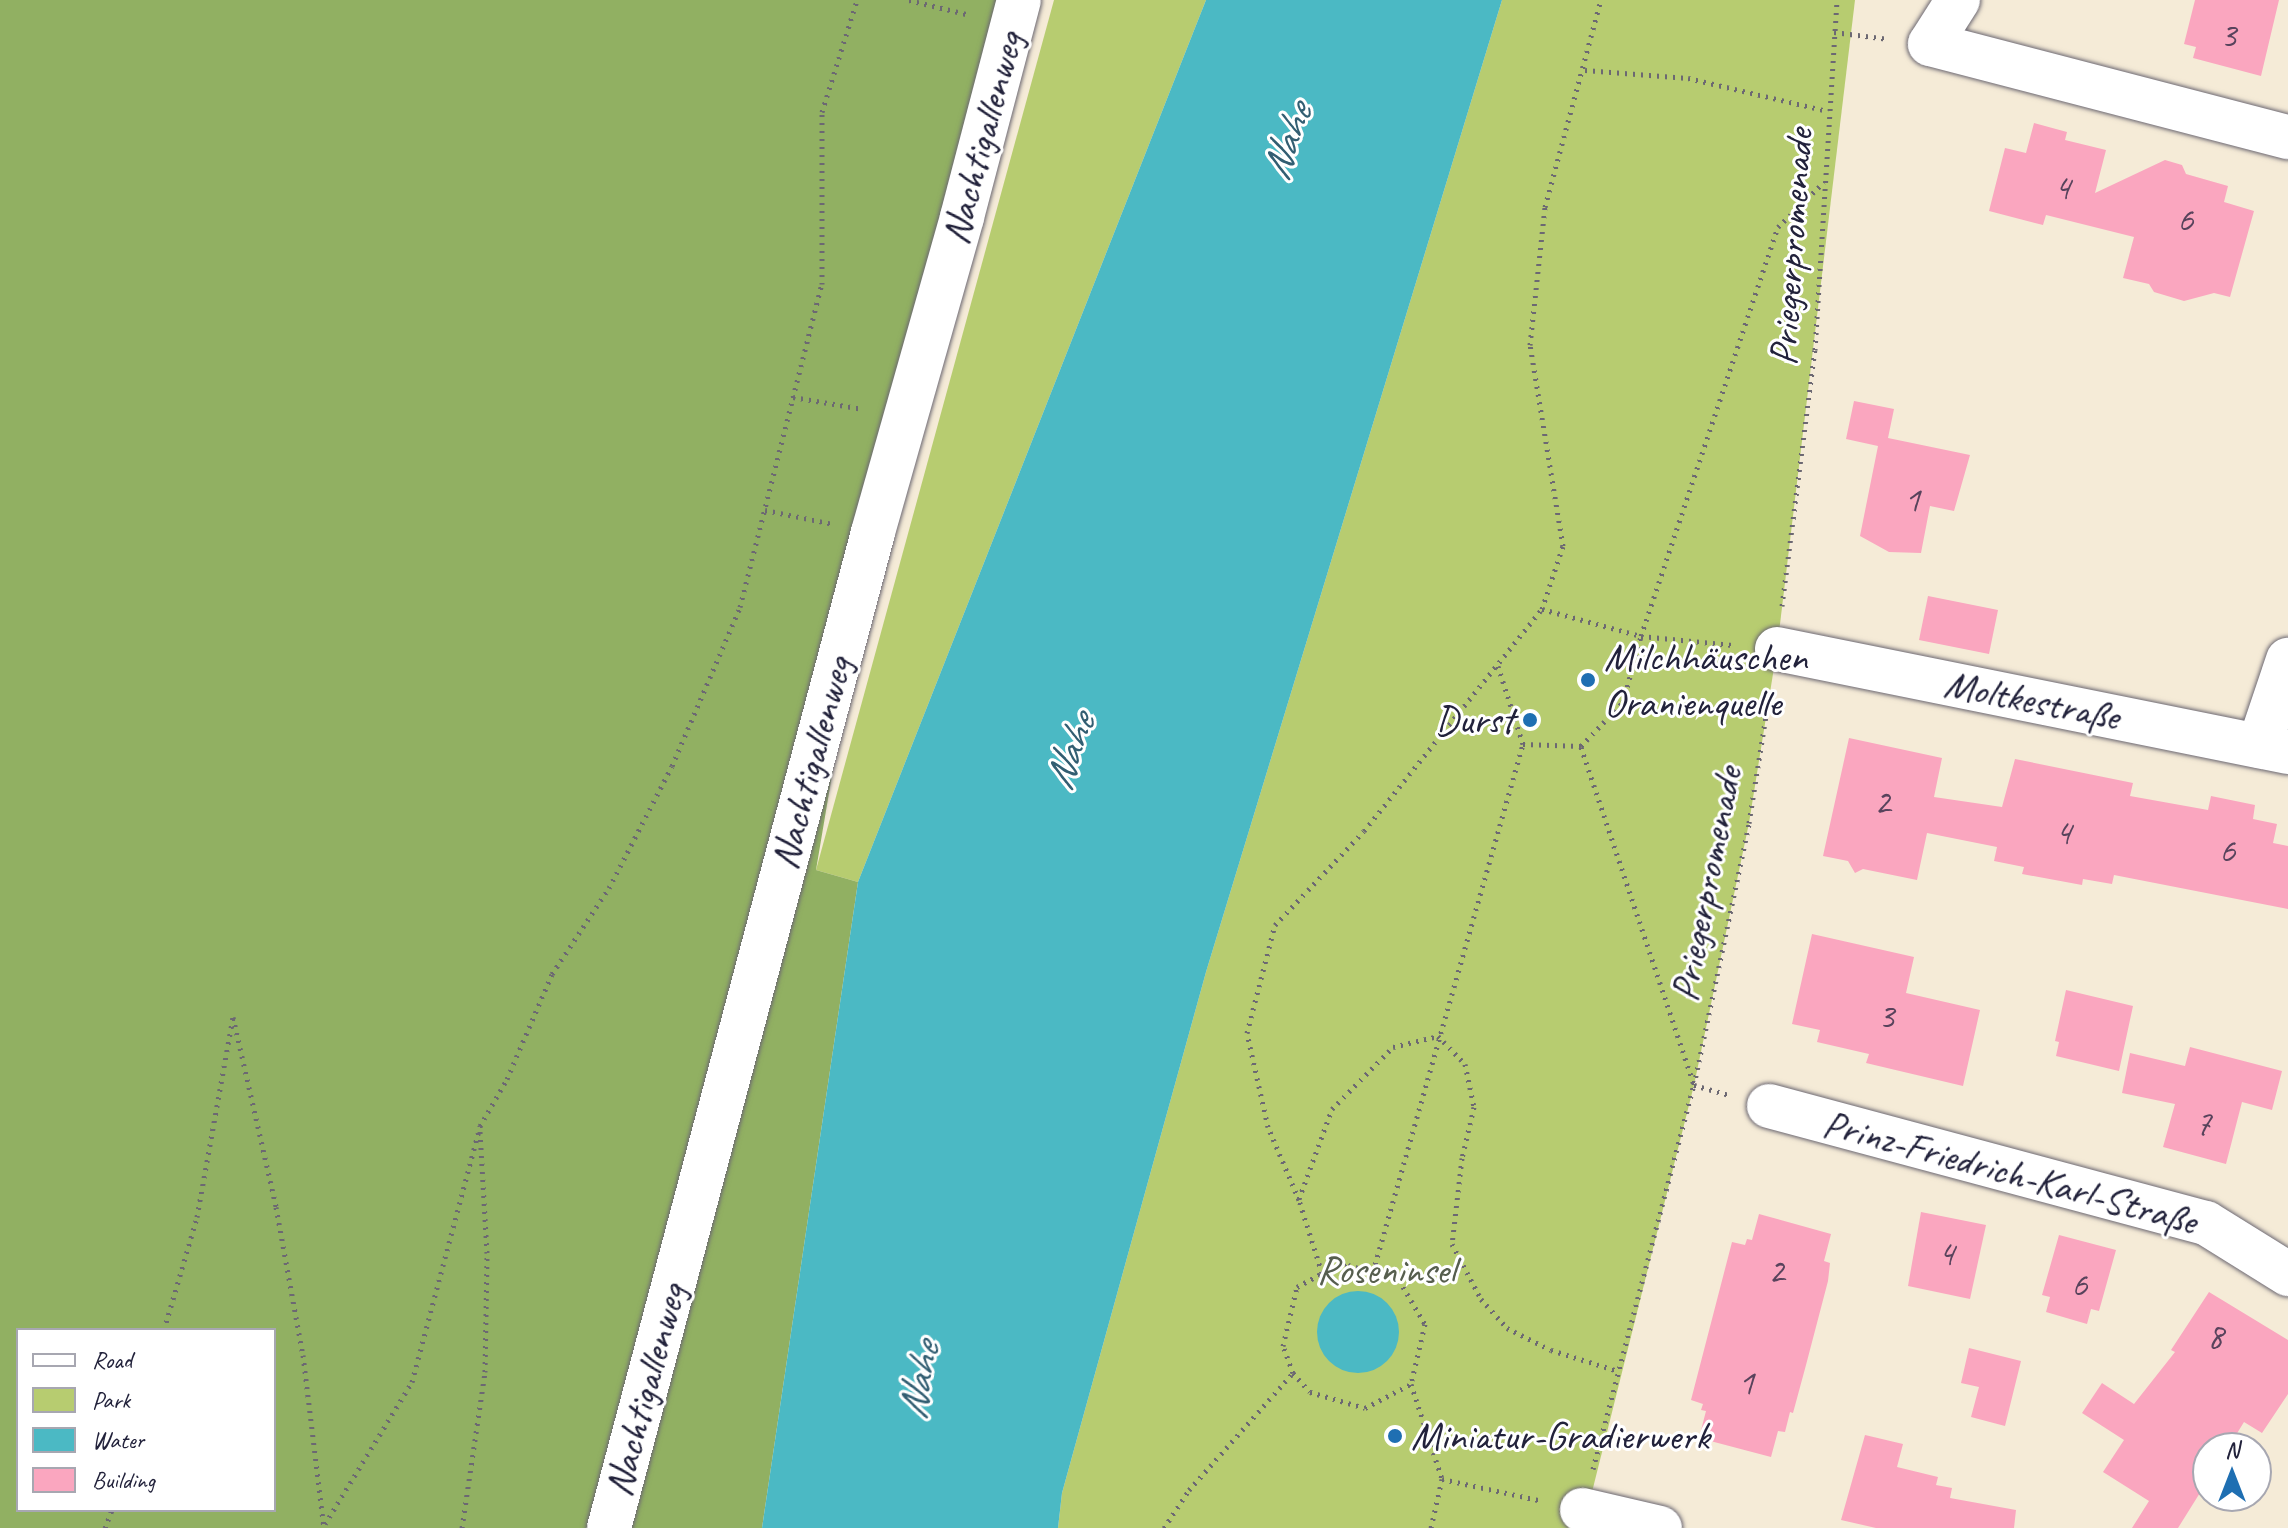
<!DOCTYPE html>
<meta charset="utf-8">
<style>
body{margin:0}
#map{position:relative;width:2288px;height:1528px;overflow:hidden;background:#f5ebd7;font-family:Caveat,sans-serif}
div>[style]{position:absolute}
.green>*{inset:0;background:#b7cc70}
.forest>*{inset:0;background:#91b062}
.water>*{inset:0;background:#4bb9c4}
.round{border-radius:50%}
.building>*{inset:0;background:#faa6bf}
.path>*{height:5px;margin-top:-2.5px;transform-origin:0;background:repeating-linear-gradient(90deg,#6c6872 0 2px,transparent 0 8px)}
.roads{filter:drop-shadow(0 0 2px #6c6872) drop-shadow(0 0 2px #6c6872)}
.minor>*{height:44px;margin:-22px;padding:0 22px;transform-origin:22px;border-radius:22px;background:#fff}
.dots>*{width:22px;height:22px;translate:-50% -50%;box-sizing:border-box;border:4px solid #fff;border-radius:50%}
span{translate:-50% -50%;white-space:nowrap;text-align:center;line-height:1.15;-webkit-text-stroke:6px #fff;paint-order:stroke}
.number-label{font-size:36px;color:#58435c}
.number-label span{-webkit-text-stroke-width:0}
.street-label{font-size:40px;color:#22223b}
.poi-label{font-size:40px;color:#22223b}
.left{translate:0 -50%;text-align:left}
.right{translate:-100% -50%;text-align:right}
.park-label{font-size:40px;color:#565e4e}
.water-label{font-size:42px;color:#325e72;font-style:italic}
.legend{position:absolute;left:16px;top:1328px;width:260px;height:184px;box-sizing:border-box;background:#fff;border:2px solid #a7a7b1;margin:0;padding:10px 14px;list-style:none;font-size:24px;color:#22223b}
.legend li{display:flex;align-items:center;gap:16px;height:40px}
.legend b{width:40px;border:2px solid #a7a7b1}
.north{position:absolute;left:2192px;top:1432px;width:80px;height:80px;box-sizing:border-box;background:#fff;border:2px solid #a7a7b1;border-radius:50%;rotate:0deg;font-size:22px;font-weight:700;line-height:32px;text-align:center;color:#22223b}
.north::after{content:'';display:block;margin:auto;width:28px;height:36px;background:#1f6fb2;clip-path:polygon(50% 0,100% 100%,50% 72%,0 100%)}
</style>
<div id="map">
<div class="green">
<i style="clip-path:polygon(1054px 0,1206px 0,858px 882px,816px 870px)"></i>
<i style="clip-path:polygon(1502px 0,1855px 0,1777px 649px,1749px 823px,1694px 1085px,1583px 1528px,1058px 1528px,1062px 1493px,1206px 972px)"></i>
</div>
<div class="forest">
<i style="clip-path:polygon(evenodd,0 0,1019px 0,873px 532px,816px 870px,858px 882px,762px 1528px,0 1528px,0 0,18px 1330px,274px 1330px,274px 1510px,18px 1510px,18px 1330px)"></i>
</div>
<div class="water">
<i style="clip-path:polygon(1206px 0,1502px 0,1206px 972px,1062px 1493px,1058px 1528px,762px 1528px,858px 882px)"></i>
<i class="round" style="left:1317px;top:1291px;width:82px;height:82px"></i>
</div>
<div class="building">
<i style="clip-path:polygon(2195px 0,2279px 0,2261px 76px,2193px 58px,2196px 47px,2184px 44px)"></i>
<i style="clip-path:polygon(2034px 123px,2067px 132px,2065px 140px,2106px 150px,2095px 193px,2165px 160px,2182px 165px,2186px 174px,2228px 186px,2224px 202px,2254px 211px,2230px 297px,2214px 293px,2184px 301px,2154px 292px,2149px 284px,2123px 278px,2134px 237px,2046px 215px,2043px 225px,1989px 211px,2005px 148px,2026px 153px)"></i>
<i style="clip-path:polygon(1854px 401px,1894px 409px,1888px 438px,1970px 455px,1954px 511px,1930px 506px,1921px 553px,1889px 552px,1860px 536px,1878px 446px,1846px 439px)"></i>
<i style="clip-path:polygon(1928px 596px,1998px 610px,1989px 654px,1919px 640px)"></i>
<i style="clip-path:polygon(1849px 738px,1942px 758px,1934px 797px,2002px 807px,2015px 759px,2133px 783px,2130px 796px,2208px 810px,2211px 796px,2255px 805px,2253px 819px,2277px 824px,2273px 843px,2288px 846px,2288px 909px,2114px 875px,2112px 884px,2083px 879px,2082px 885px,2022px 874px,2024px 867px,1994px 861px,1997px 847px,1927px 833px,1917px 880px,1863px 869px,1855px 873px,1848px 861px,1823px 856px)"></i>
<i style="clip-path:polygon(1812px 934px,1914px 957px,1906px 993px,1980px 1010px,1963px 1086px,1866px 1063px,1869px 1054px,1817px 1042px,1820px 1030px,1792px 1024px)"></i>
<i style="clip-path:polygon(2066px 990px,2133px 1006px,2119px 1071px,2056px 1056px,2059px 1042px,2055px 1041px)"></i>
<i style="clip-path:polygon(2190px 1047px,2282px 1071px,2272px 1110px,2242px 1102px,2226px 1164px,2163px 1147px,2175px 1104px,2122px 1093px,2130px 1053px,2185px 1066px)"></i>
<i style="clip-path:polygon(1921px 1212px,1986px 1225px,1970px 1299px,1908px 1286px)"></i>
<i style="clip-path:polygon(1759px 1214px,1831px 1234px,1824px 1261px,1830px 1263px,1828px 1281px,1806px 1365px,1793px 1413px,1790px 1412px,1785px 1432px,1778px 1431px,1771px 1457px,1699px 1438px,1706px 1411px,1701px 1410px,1703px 1404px,1691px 1400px,1732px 1242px,1745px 1245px,1747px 1239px,1752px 1240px)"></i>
<i style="clip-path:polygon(2059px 1235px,2116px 1250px,2099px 1311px,2091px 1309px,2087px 1324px,2046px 1312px,2050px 1297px,2042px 1295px)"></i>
<i style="clip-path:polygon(2209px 1292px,2288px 1340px,2288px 1394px,2262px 1433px,2244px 1422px,2228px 1448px,2208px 1448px,2208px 1480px,2178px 1528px,2132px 1528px,2149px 1501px,2103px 1472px,2124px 1440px,2082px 1413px,2102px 1383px,2134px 1404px,2175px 1352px,2171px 1350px)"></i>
<i style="clip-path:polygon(1969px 1348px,2021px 1361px,2005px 1426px,1971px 1417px,1979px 1387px,1961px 1383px)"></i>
<i style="clip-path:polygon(1865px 1435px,1903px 1444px,1897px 1467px,1938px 1477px,1936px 1485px,1952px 1488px,1950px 1498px,2016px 1510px,2014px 1528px,1876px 1528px,1841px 1520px)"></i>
</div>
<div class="path">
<i style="left:909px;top:0;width:63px;rotate:13.8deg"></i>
<i style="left:1834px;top:32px;width:55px;rotate:7.3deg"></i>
<i style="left:1585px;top:70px;width:103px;rotate:4.4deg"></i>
<i style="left:1688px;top:78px;width:144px;rotate:13.3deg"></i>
<i style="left:793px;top:397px;width:71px;rotate:9.7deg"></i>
<i style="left:765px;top:510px;width:69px;rotate:11.6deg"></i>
<i style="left:1782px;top:606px;width:258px;rotate:-82.7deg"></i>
<i style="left:1815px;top:350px;width:351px;rotate:-86.4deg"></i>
<i style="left:1542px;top:609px;width:103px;rotate:15.3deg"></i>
<i style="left:1641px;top:636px;width:92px;rotate:5.6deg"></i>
<i style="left:1523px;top:744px;width:58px;rotate:2deg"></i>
<i style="left:1581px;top:746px;width:61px;rotate:-46.3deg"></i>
<i style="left:1623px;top:702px;width:68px;rotate:-74.7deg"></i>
<i style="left:1641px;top:636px;width:431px;rotate:-71.5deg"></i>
<i style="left:1778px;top:227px;width:64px;rotate:-44.4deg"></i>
<i style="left:1581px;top:747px;width:356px;rotate:71.5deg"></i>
<i style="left:1694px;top:1085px;width:36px;rotate:16deg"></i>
<i style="left:1299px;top:1199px;width:96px;rotate:-69.9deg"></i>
<i style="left:1332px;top:1109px;width:87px;rotate:-45.5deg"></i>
<i style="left:1393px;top:1047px;width:46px;rotate:-13.7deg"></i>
<i style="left:1438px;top:1036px;width:39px;rotate:46deg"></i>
<i style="left:1465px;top:1064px;width:44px;rotate:78.2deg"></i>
<i style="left:1474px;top:1107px;width:52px;rotate:103.2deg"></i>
<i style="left:1462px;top:1158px;width:87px;rotate:96.6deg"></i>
<i style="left:1452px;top:1244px;width:62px;rotate:62.2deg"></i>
<i style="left:1481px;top:1299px;width:39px;rotate:48deg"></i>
<i style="left:1507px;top:1328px;width:49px;rotate:26.6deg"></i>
<i style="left:1551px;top:1350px;width:70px;rotate:17.4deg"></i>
<i style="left:1373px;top:1272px;width:549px;rotate:-74.14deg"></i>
<i style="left:1523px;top:744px;width:82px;rotate:-107.8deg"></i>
<i style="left:1322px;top:1273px;width:27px;rotate:-17deg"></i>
<i style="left:1348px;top:1265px;width:53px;rotate:16.4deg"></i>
<i style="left:1399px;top:1280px;width:51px;rotate:59.4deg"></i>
<i style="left:1425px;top:1324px;width:62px;rotate:103.1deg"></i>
<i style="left:1411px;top:1384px;width:100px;rotate:71.9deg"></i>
<i style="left:1442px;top:1479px;width:50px;rotate:102.7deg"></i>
<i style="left:164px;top:1330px;width:118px;rotate:-73.7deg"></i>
<i style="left:197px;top:1217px;width:203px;rotate:-79.8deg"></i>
<i style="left:233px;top:1017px;width:195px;rotate:77.2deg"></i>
<i style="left:276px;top:1207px;width:150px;rotate:79.7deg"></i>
<i style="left:303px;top:1355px;width:174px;rotate:83.1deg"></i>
<i style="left:1293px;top:1373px;width:25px;rotate:48deg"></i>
<i style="left:1310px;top:1392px;width:57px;rotate:16.2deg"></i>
<i style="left:1365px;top:1408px;width:52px;rotate:-27.6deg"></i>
<i style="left:1593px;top:1469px;width:397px;rotate:-75.3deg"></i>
<i style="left:1694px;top:1085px;width:268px;rotate:-78.1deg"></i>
<i style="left:1749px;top:823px;width:134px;rotate:-81deg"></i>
<i style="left:1442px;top:1479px;width:103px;rotate:12.3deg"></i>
<i style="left:325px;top:1524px;width:167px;rotate:-58.5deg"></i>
<i style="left:412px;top:1382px;width:265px;rotate:-75.1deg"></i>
<i style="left:480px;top:1126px;width:54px;rotate:-60.1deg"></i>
<i style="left:507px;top:1079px;width:114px;rotate:-66.8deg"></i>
<i style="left:552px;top:974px;width:103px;rotate:-56.5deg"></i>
<i style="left:609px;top:888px;width:137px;rotate:-62.7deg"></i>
<i style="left:672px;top:766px;width:173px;rotate:-66.8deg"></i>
<i style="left:740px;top:607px;width:333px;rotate:-75.8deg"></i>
<i style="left:822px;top:284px;width:172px;rotate:-90deg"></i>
<i style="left:822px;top:112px;width:117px;rotate:-72.6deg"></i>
<i style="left:105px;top:1528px;width:19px;rotate:-69deg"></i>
<i style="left:462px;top:1528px;width:158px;rotate:-81.6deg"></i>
<i style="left:485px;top:1372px;width:119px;rotate:-89deg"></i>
<i style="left:487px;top:1253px;width:122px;rotate:-93.3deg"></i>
<i style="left:1164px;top:1528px;width:45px;rotate:-56.7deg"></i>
<i style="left:1189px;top:1490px;width:157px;rotate:-48.4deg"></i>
<i style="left:1293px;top:1373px;width:29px;rotate:-110deg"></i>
<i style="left:1283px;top:1346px;width:61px;rotate:-76.7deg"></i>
<i style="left:1297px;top:1287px;width:29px;rotate:-29deg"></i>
<i style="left:1322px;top:1273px;width:77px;rotate:-107.5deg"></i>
<i style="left:1299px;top:1200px;width:79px;rotate:-113deg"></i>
<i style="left:1268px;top:1127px;width:96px;rotate:-102.6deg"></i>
<i style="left:1247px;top:1033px;width:112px;rotate:-75.5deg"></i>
<i style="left:1275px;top:925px;width:129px;rotate:-46.6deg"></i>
<i style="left:1364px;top:831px;width:285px;rotate:-51.3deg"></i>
<i style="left:1542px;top:609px;width:66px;rotate:-71.6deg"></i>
<i style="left:1563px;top:546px;width:204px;rotate:-99.3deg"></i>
<i style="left:1530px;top:345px;width:139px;rotate:-83.8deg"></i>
<i style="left:1545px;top:207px;width:214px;rotate:-74.9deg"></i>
</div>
<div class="roads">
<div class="minor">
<i style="left:1958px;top:0;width:52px;rotate:122.5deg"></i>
<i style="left:1930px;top:44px;width:370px;rotate:14.6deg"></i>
<i style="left:1777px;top:649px;width:521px;rotate:11.4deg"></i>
<i style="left:2259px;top:746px;width:91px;rotate:-71.4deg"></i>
<i style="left:1769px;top:1106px;width:452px;rotate:15deg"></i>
<i style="left:2206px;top:1223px;width:97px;rotate:31.9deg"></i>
<i style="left:1582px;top:1510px;width:80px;rotate:13deg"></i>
<i style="left:609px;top:1528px;width:1030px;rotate:-75.15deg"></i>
<i style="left:873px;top:532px;width:327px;rotate:-74.2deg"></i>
<i style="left:962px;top:217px;width:224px;rotate:-75.3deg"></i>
</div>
</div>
<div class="dots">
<i style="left:1588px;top:680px;background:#1f6fb2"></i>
<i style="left:1530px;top:720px;background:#1f6fb2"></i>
<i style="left:1395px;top:1436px;background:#1f6fb2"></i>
</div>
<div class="number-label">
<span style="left:2228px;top:36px">3</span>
<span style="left:2062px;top:188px">4</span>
<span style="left:2185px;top:220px">6</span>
<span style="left:1912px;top:500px">1</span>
<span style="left:1882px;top:803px">2</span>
<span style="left:2063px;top:833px">4</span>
<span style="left:2227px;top:851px">6</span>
<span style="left:1886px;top:1017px">3</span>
<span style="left:2203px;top:1124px">7</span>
<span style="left:1946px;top:1254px">4</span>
<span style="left:1776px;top:1272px">2</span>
<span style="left:2079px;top:1285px">6</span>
<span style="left:2215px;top:1337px">8</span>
<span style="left:1746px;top:1383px">1</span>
</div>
<div class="street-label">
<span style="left:982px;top:138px;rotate:-75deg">Nachtigallenweg</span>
<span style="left:1791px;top:247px;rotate:-86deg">Priegerpromenade</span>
<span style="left:2032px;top:700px;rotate:11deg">Moltkestraße</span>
<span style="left:811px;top:763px;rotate:-75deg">Nachtigallenweg</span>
<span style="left:1706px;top:884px;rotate:-79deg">Priegerpromenade</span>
<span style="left:2010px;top:1172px;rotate:15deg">Prinz-Friedrich-Karl-Straße</span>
<span style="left:645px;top:1390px;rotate:-75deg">Nachtigallenweg</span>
</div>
<div class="poi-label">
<span class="left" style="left:1604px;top:680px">Milchhäuschen<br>Oranienquelle</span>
<span class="right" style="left:1514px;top:720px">Durst</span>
<span class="left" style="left:1411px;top:1436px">Miniatur-Gradierwerk</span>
</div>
<div class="park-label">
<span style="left:1386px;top:1270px">Roseninsel</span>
</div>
<div class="water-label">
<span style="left:1287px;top:142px;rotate:-70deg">Nahe</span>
<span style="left:1070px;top:752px;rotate:-70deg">Nahe</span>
<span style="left:919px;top:1381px;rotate:-79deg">Nahe</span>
</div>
<ul class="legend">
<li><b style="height:10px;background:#fff"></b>Road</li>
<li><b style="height:22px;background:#b7cc70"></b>Park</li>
<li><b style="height:22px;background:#4bb9c4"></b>Water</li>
<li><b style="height:22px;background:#faa6bf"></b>Building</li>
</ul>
<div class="north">N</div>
</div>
